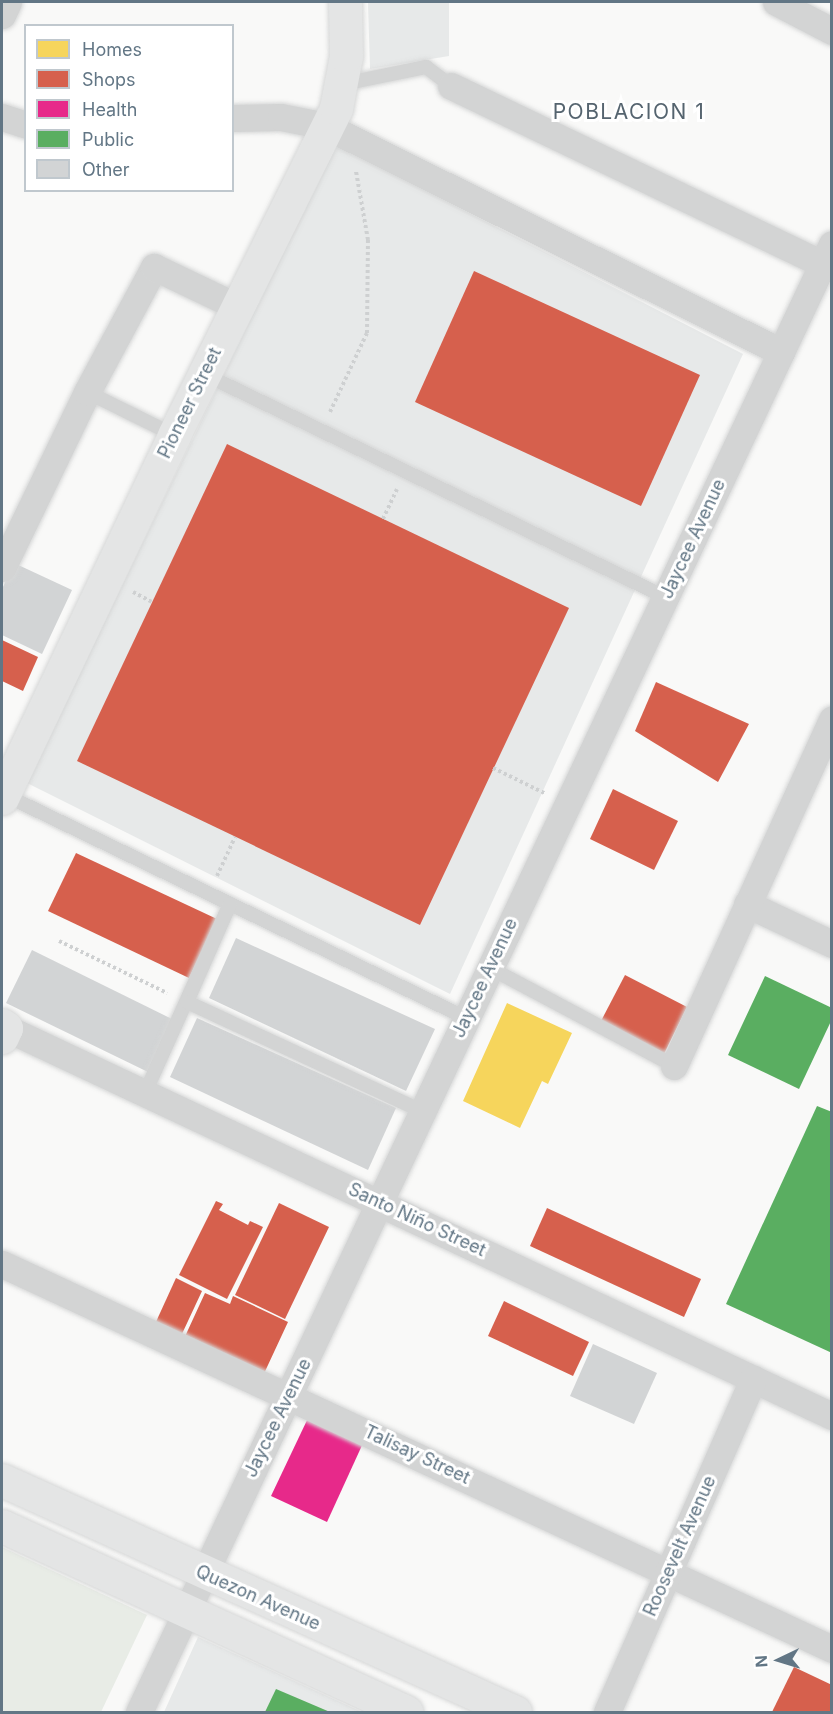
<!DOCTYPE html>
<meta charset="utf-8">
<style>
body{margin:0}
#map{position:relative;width:833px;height:1714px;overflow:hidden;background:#f9f9f8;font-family:Inter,sans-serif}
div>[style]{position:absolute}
.built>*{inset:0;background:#e7e9e9}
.green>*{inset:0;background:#e8ece6}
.homes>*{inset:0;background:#f6d55c}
.shops>*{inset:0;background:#d6604d}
.health>*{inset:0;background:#e7298a}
.public>*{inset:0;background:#5aae61}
.building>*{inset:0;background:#d2d4d5}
.path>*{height:4px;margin-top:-2px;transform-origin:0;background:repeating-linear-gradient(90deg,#ced0d1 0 3px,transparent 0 6px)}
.roads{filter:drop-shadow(0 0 2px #d6d7d7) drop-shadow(0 0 2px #d6d7d7)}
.service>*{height:14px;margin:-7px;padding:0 7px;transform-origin:7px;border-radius:7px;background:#d3d4d4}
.minor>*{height:27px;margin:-13.5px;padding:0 13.5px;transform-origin:13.5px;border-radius:13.5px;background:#d3d4d4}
.secondary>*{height:33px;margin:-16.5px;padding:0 16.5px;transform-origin:16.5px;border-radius:16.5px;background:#e4e5e5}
.primary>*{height:33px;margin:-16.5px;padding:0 16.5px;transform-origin:16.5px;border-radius:16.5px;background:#e4e5e5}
span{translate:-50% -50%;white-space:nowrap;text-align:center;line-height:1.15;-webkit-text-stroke:6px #fff;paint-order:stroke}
.street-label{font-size:18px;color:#627685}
.quarter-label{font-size:21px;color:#55646f;letter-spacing:1.5px}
.frame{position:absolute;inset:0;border:3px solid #627685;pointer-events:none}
.legend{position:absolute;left:24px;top:24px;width:210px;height:168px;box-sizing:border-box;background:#fff;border:2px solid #c0c8ce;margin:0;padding:8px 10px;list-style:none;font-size:18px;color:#627685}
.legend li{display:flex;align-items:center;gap:12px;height:30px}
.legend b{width:30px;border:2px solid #c0c8ce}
.north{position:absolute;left:749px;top:1630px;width:60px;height:60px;-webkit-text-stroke:4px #fff;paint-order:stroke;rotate:266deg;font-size:16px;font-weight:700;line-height:24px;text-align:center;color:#627685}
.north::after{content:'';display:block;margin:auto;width:21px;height:27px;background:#627685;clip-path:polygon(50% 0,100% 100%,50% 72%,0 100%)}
</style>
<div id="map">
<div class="built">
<i style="clip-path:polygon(368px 2px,449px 2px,449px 56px,370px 69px)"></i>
<i style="clip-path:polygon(335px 144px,743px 354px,450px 994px,27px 783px)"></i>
<i style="clip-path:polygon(198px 1637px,362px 1712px,164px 1712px)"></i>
</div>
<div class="green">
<i style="clip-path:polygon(2px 1547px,147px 1615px,101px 1712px,2px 1712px)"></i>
</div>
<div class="homes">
<i style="clip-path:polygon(507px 1003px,572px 1033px,548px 1084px,542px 1081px,520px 1128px,463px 1101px)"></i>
</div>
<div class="shops">
<i style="clip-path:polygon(474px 271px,700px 375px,641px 506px,415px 402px)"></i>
<i style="clip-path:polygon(227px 444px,569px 608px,420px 925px,77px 761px)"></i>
<i style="clip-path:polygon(2px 640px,38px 657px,23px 691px,2px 681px)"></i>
<i style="clip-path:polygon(656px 682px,749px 724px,718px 782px,635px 731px)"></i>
<i style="clip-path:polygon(613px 789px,678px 821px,654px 870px,590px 839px)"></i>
<i style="clip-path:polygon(76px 853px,217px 919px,189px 978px,48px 911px)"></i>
<i style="clip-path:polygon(625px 975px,687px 1007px,664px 1054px,601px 1021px)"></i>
<i style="clip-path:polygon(216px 1201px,223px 1204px,219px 1210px,248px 1225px,250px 1221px,263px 1227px,227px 1299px,179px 1275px)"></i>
<i style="clip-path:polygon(279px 1203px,329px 1227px,285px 1319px,235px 1295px)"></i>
<i style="clip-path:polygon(547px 1208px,701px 1279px,684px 1317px,530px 1246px)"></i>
<i style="clip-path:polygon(176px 1278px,202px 1291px,181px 1336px,155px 1324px)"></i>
<i style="clip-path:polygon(205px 1293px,230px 1304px,233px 1296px,288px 1322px,261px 1380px,182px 1343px)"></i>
<i style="clip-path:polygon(504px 1301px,589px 1342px,573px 1376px,488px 1336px)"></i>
<i style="clip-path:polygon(794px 1667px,832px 1685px,832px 1712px,772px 1712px)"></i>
</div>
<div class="health">
<i style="clip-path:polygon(309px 1416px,364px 1441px,327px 1522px,271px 1496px)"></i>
</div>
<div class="public">
<i style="clip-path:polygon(765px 976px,832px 1008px,832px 1019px,799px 1089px,728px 1055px)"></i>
<i style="clip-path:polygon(817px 1106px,832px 1112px,832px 1353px,726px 1304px)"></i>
<i style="clip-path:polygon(276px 1689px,330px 1712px,265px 1712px)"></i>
</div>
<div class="building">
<i style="clip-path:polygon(14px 563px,72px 590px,42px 654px,2px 635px,2px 589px)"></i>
<i style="clip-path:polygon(236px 938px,435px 1029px,406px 1091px,209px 998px)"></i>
<i style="clip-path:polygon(32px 950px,174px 1020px,148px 1072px,6px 1003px)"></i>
<i style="clip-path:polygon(197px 1018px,396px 1108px,368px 1170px,170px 1077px)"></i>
<i style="clip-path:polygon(593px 1344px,657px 1373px,634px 1424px,570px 1396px)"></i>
</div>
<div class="path">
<i style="left:330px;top:412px;width:87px;rotate:-64.9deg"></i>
<i style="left:367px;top:333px;width:93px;rotate:-89.4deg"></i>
<i style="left:368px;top:240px;width:70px;rotate:-99.9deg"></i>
<i style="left:383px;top:519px;width:33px;rotate:-65deg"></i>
<i style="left:133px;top:592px;width:21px;rotate:28deg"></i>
<i style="left:493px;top:768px;width:57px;rotate:26.1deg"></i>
<i style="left:217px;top:876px;width:43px;rotate:-65.2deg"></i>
<i style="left:59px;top:941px;width:120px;rotate:25.7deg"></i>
</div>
<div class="roads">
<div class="service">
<i style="left:343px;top:84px;width:85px;rotate:-11.6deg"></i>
<i style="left:426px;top:67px;width:31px;rotate:37deg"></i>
<i style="left:204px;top:374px;width:512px;rotate:25.81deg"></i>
<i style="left:87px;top:392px;width:97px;rotate:26.3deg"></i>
<i style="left:3px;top:794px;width:514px;rotate:25.82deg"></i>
<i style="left:490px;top:968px;width:208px;rotate:28deg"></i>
<i style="left:145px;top:1093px;width:207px;rotate:-65.8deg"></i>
<i style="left:230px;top:904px;width:107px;rotate:113.7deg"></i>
<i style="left:187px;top:1002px;width:259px;rotate:24.9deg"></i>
</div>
<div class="minor">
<i style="left:776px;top:2px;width:63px;rotate:27.4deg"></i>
<i style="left:2px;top:15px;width:14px;rotate:-65deg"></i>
<i style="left:451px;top:86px;width:412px;rotate:25.6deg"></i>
<i style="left:2px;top:117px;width:25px;rotate:18deg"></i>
<i style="left:232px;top:118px;width:49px;rotate:-1.2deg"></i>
<i style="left:281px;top:117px;width:46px;rotate:11.3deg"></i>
<i style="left:326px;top:126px;width:508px;rotate:26.41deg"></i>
<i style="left:2px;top:568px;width:195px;rotate:-64.2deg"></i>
<i style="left:87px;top:392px;width:142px;rotate:-61.8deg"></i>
<i style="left:154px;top:267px;width:93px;rotate:25.5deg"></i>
<i style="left:747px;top:904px;width:94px;rotate:25.2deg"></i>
<i style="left:6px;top:1028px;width:913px;rotate:25.16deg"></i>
<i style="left:674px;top:1066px;width:381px;rotate:-65.5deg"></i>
<i style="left:2px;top:1264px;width:915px;rotate:24.88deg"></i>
<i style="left:139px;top:1712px;width:1623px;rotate:-64.73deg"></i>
<i style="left:607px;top:1712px;width:364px;rotate:-66.3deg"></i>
</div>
<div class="secondary">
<i style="left:2px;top:798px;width:402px;rotate:-64.6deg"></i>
<i style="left:174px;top:435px;width:365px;rotate:-63.6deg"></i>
<i style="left:336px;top:108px;width:53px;rotate:-79.1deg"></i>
<i style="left:346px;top:56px;width:54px;rotate:-91.1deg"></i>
<i style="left:2px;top:1025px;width:5px;rotate:37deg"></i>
<i style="left:6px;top:1028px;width:10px;rotate:114deg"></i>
</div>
<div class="primary">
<i style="left:2px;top:1480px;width:563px;rotate:24.33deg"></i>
<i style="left:2px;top:1526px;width:445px;rotate:24.7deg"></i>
</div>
</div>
<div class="street-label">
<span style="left:190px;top:403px;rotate:-64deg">Pioneer Street</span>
<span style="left:693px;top:539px;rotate:-65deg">Jaycee Avenue</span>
<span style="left:485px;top:978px;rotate:-65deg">Jaycee Avenue</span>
<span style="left:417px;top:1220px;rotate:25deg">Santo Niño Street</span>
<span style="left:278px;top:1418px;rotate:-64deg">Jaycee Avenue</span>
<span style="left:417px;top:1455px;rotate:25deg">Talisay Street</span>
<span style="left:680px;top:1546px;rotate:-66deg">Roosevelt Avenue</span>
<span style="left:258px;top:1598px;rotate:24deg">Quezon Avenue</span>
</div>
<div class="quarter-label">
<span style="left:629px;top:112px">POBLACION 1</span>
</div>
<div class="frame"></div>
<ul class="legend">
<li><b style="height:16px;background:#f6d55c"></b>Homes</li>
<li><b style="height:16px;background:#d6604d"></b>Shops</li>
<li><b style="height:16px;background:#e7298a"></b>Health</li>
<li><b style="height:16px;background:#5aae61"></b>Public</li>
<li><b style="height:16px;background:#d2d4d5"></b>Other</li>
</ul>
<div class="north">N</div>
</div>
